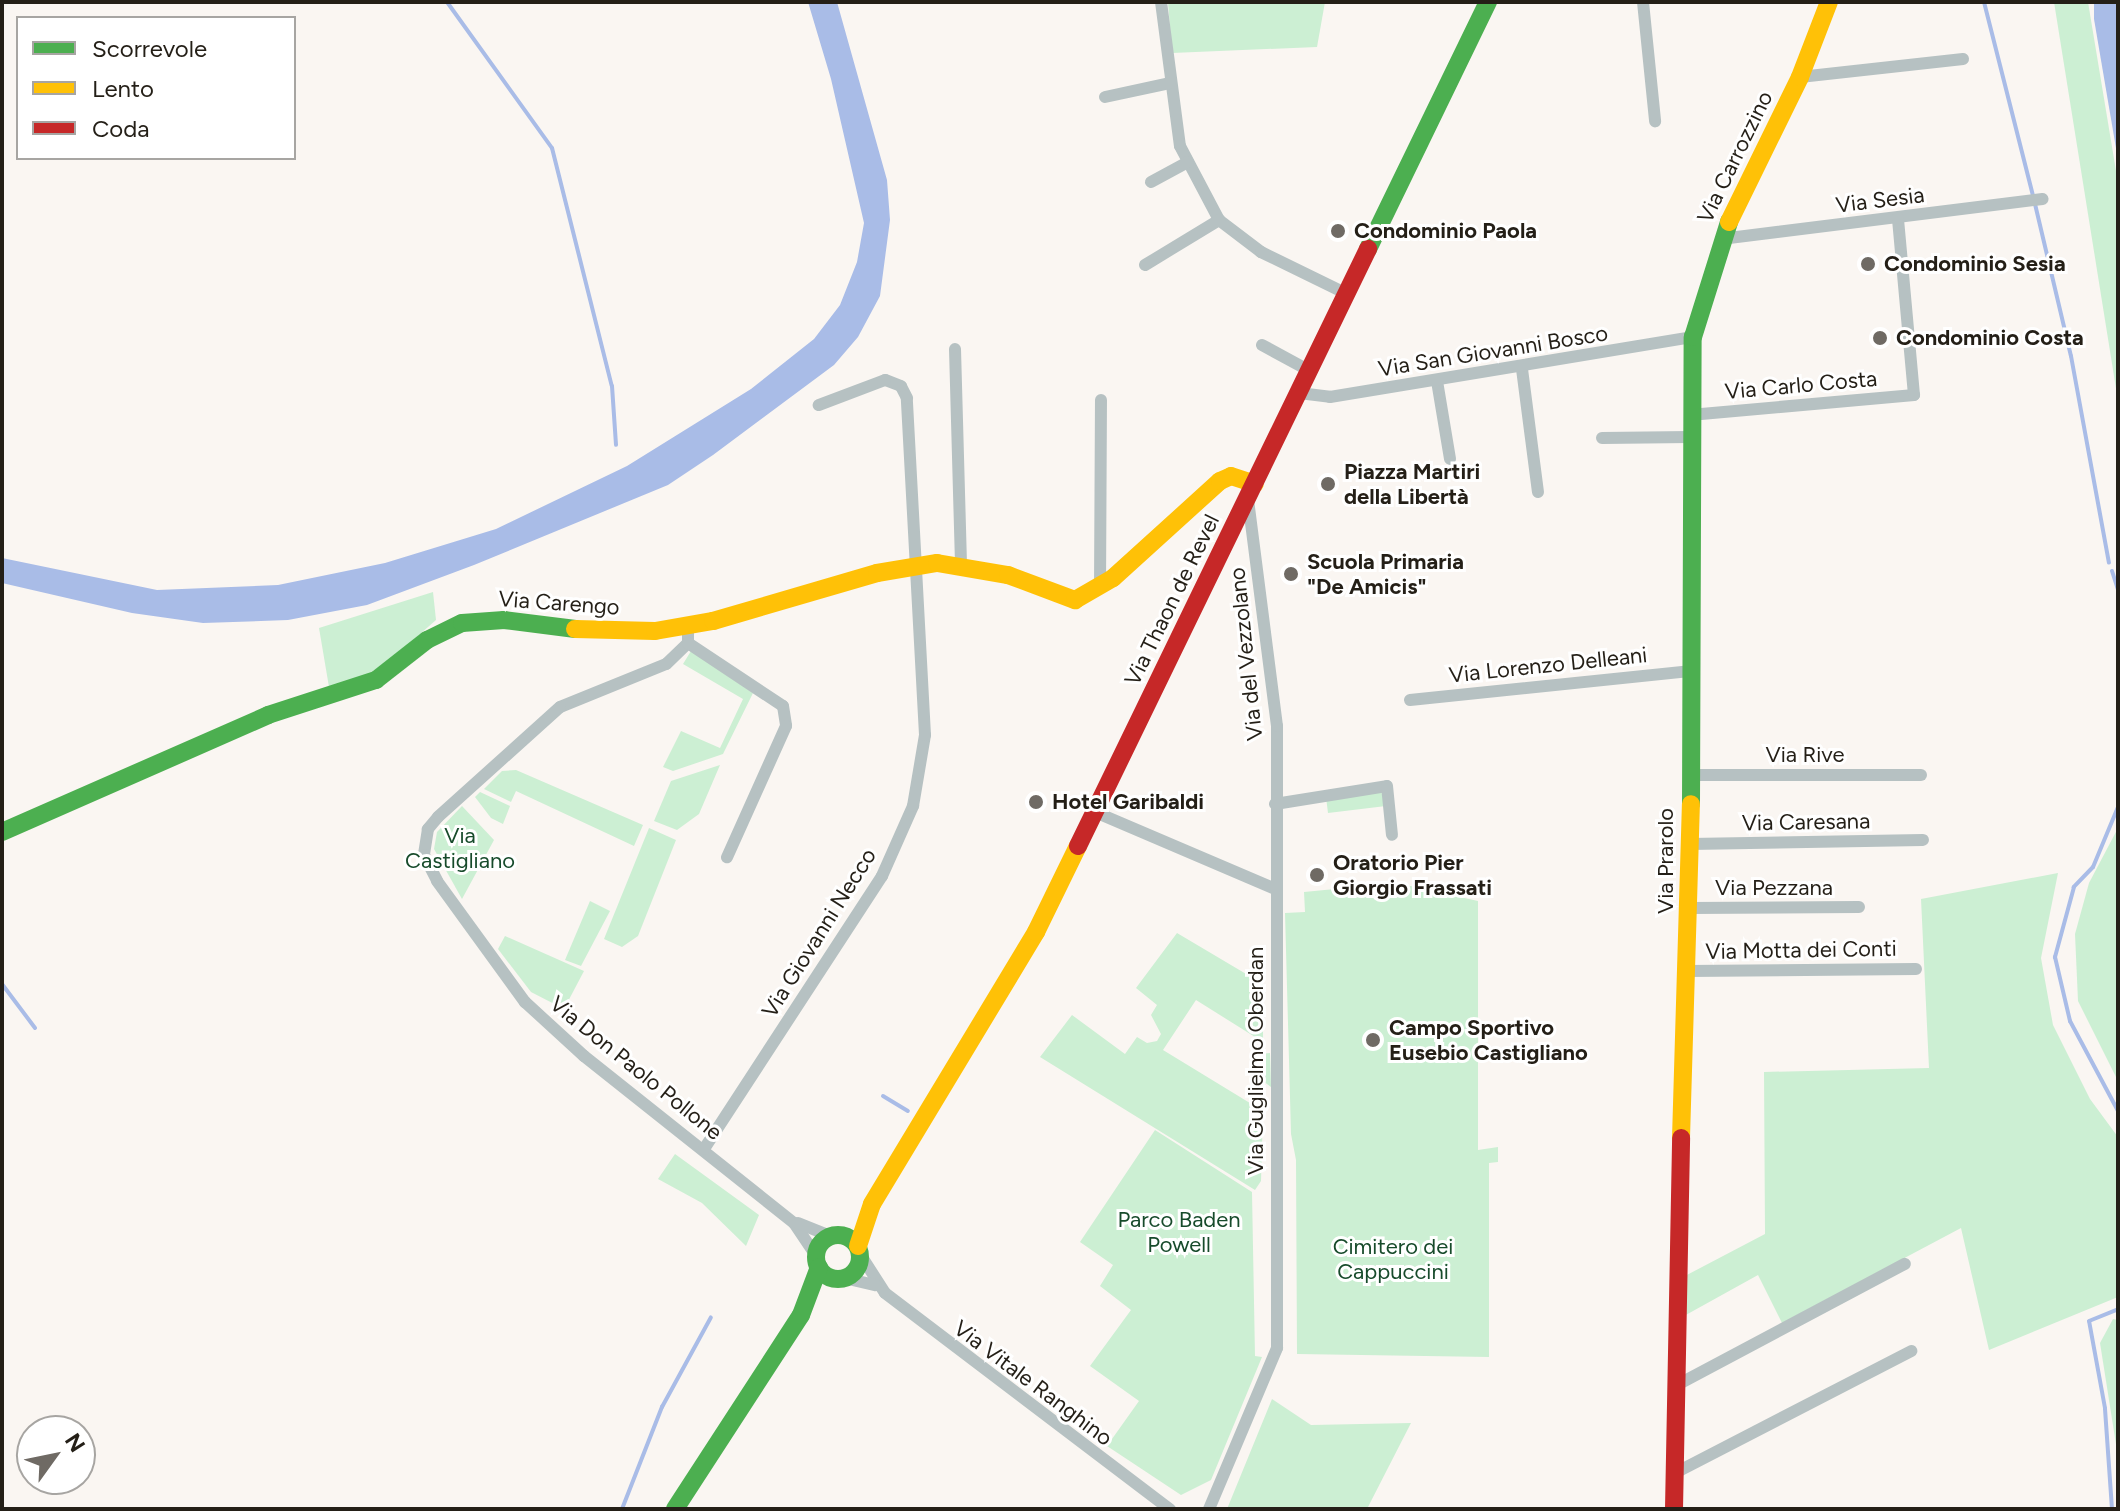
<!DOCTYPE html>
<meta charset="utf-8">
<style>
body{margin:0}
#map{position:relative;width:2120px;height:1511px;overflow:hidden;background:#faf6f2;font-family:Figtree,sans-serif}
div>[style]{position:absolute}
.green>*{inset:0;background:#ccefd3}
.water>*{inset:0;background:#a9bce7}
.stream>*{height:4px;margin:-2px;padding:0 2px;transform-origin:2px;border-radius:2px;background:#a9bce7}
.street>*{height:12px;margin:-6px;padding:0 6px;transform-origin:6px;border-radius:6px;background:#b6c1c2}
.fast>*{height:18px;margin:-9px;padding:0 9px;transform-origin:9px;border-radius:9px;background:#4caf50}
.fast>.ring{margin:-9px;padding:0;box-sizing:content-box;background:none;border:18px solid #4caf50;border-radius:50%}
.slow>*{height:18px;margin:-9px;padding:0 9px;transform-origin:9px;border-radius:9px;background:#ffc107}
.jam>*{height:18px;margin:-9px;padding:0 9px;transform-origin:9px;border-radius:9px;background:#c62828}
.dots>*{width:22px;height:22px;translate:-50% -50%;box-sizing:border-box;border:4px solid #fff;border-radius:50%}
span{translate:-50% -50%;white-space:nowrap;text-align:center;line-height:1.15;-webkit-text-stroke:6px #fff;paint-order:stroke}
.street-label{font-size:22px;color:#241f17}
.poi-label{font-size:22px;color:#241f17;font-weight:700}
.left{translate:0 -50%;text-align:left}
.park-label{font-size:22px;color:#174b2b}
.frame{position:absolute;inset:0;border:4px solid #241f17;pointer-events:none}
.legend{position:absolute;left:16px;top:16px;width:280px;height:144px;box-sizing:border-box;background:#fff;border:2px solid #a7a5a2;margin:0;padding:10px 14px;list-style:none;font-size:24px;color:#241f17}
.legend li{display:flex;align-items:center;gap:16px;height:40px}
.legend b{width:40px;border:2px solid #a7a5a2}
.north{position:absolute;left:16px;top:1415px;width:80px;height:80px;box-sizing:border-box;background:#fff;border:2px solid #a7a5a2;border-radius:50%;rotate:57deg;font-size:22px;font-weight:700;line-height:32px;text-align:center;color:#241f17}
.north::after{content:'';display:block;margin:auto;width:28px;height:36px;background:#6f6a64;clip-path:polygon(50% 0,100% 100%,50% 72%,0 100%)}
</style>
<div id="map">
<div class="green">
<i style="clip-path:polygon(1168px 2px,1325px 2px,1317px 47px,1172px 53px)"></i>
<i style="clip-path:polygon(2054px 2px,2088px 2px,2118px 183px,2118px 401px)"></i>
<i style="clip-path:polygon(433px 592px,436px 620px,387px 663px,352px 683px,329px 687px,319px 628px)"></i>
<i style="clip-path:polygon(691px 651px,753px 693px,723px 754px,673px 771px,663px 767px,681px 731px,720px 748px,743px 699px,683px 664px)"></i>
<i style="clip-path:polygon(720px 765px,699px 814px,677px 830px,654px 821px,671px 781px)"></i>
<i style="clip-path:polygon(516px 770px,643px 825px,634px 846px,516px 791px,511px 802px,484px 789px,502px 771px)"></i>
<i style="clip-path:polygon(1380px 788px,1386px 806px,1328px 813px,1326px 797px)"></i>
<i style="clip-path:polygon(480px 792px,510px 806px,503px 824px,491px 818px,475px 797px)"></i>
<i style="clip-path:polygon(462px 806px,494px 840px,462px 899px,434px 849px,437px 832px)"></i>
<i style="clip-path:polygon(649px 828px,676px 840px,638px 936px,622px 947px,604px 939px)"></i>
<i style="clip-path:polygon(2118px 828px,2118px 1081px,2078px 1001px,2075px 934px,2089px 883px)"></i>
<i style="clip-path:polygon(2058px 873px,2041px 958px,2053px 1025px,2090px 1099px,2118px 1137px,2118px 1297px,1989px 1350px,1961px 1228px,1782px 1323px,1758px 1275px,1684px 1316px,1683px 1277px,1765px 1234px,1764px 1072px,1929px 1068px,1921px 899px)"></i>
<i style="clip-path:polygon(1397px 883px,1478px 901px,1478px 1150px,1498px 1147px,1498px 1162px,1489px 1163px,1489px 1357px,1297px 1354px,1296px 1160px,1291px 1134px,1285px 913px,1305px 912px,1304px 892px)"></i>
<i style="clip-path:polygon(590px 901px,610px 911px,581px 966px,565px 960px)"></i>
<i style="clip-path:polygon(1177px 933px,1263px 984px,1263px 1042px,1196px 1000px,1163px 1050px,1263px 1111px,1261px 1181px,1255px 1190px,1040px 1057px,1072px 1015px,1125px 1054px,1137px 1037px,1147px 1043px,1157px 1041px,1161px 1034px,1151px 1015px,1157px 1005px,1136px 988px)"></i>
<i style="clip-path:polygon(505px 936px,584px 971px,564px 1009px,531px 992px,498px 949px)"></i>
<i style="clip-path:polygon(1270px 1053px,1271px 1087px,1248px 1070px,1259px 1054px)"></i>
<i style="clip-path:polygon(1155px 1130px,1252px 1192px,1255px 1356px,1262px 1357px,1211px 1480px,1181px 1495px,1107px 1446px,1139px 1401px,1090px 1366px,1131px 1310px,1100px 1286px,1113px 1265px,1080px 1242px)"></i>
<i style="clip-path:polygon(675px 1154px,759px 1215px,746px 1246px,702px 1203px,658px 1179px)"></i>
<i style="clip-path:polygon(2113px 1319px,2118px 1320px,2118px 1457px,2100px 1343px)"></i>
<i style="clip-path:polygon(1272px 1399px,1311px 1425px,1411px 1423px,1368px 1507px,1227px 1509px)"></i>
</div>
<div class="water">
<i style="clip-path:polygon(808px 2px,837px 2px,887px 180px,890px 220px,880px 296px,858px 337px,834px 365px,713px 455px,668px 485px,474px 565px,367px 605px,288px 620px,203px 623px,132px 613px,2px 583px,2px 558px,157px 590px,278px 585px,385px 563px,496px 529px,627px 466px,751px 389px,814px 339px,840px 305px,857px 262px,864px 223px,831px 79px)"></i>
<i style="clip-path:polygon(2094px 2px,2118px 2px,2118px 160px,2094px 19px)"></i>
</div>
<div class="stream">
<i style="left:447px;top:2px;width:180px;rotate:54.3deg"></i>
<i style="left:552px;top:148px;width:245px;rotate:75.9deg"></i>
<i style="left:612px;top:386px;width:59px;rotate:86.1deg"></i>
<i style="left:1984px;top:2px;width:200px;rotate:75.8deg"></i>
<i style="left:2035px;top:204px;width:156px;rotate:76.7deg"></i>
<i style="left:2071px;top:356px;width:210px;rotate:79.6deg"></i>
<i style="left:2112px;top:571px;width:20px;rotate:72deg"></i>
<i style="left:2118px;top:807px;width:65px;rotate:112.6deg"></i>
<i style="left:2093px;top:867px;width:28px;rotate:134deg"></i>
<i style="left:2074px;top:887px;width:73px;rotate:105.2deg"></i>
<i style="left:2055px;top:957px;width:66px;rotate:76.8deg"></i>
<i style="left:2070px;top:1021px;width:102px;rotate:61.9deg"></i>
<i style="left:2px;top:984px;width:55px;rotate:53.1deg"></i>
<i style="left:883px;top:1096px;width:29px;rotate:31deg"></i>
<i style="left:622px;top:1509px;width:110px;rotate:-68.6deg"></i>
<i style="left:662px;top:1407px;width:102px;rotate:-61.4deg"></i>
<i style="left:2112px;top:1509px;width:101px;rotate:-94deg"></i>
<i style="left:2105px;top:1408px;width:88px;rotate:-100.4deg"></i>
<i style="left:2089px;top:1321px;width:31px;rotate:-22deg"></i>
</div>
<div class="street">
<i style="left:1161px;top:2px;width:145px;rotate:82.5deg"></i>
<i style="left:1180px;top:146px;width:84px;rotate:62.2deg"></i>
<i style="left:1219px;top:220px;width:53px;rotate:37.3deg"></i>
<i style="left:1261px;top:252px;width:96px;rotate:26deg"></i>
<i style="left:1643px;top:2px;width:120px;rotate:84.2deg"></i>
<i style="left:1800px;top:77px;width:164px;rotate:-6.3deg"></i>
<i style="left:1105px;top:97px;width:66px;rotate:-12.2deg"></i>
<i style="left:1151px;top:182px;width:42px;rotate:-28.4deg"></i>
<i style="left:1721px;top:239px;width:324px;rotate:-7.1deg"></i>
<i style="left:1145px;top:265px;width:87px;rotate:-31.3deg"></i>
<i style="left:1262px;top:345px;width:55px;rotate:28.4deg"></i>
<i style="left:955px;top:349px;width:216px;rotate:88.4deg"></i>
<i style="left:1522px;top:369px;width:124px;rotate:82.6deg"></i>
<i style="left:1437px;top:381px;width:79px;rotate:80.5deg"></i>
<i style="left:1299px;top:393px;width:31px;rotate:7deg"></i>
<i style="left:1330px;top:397px;width:368px;rotate:-9.4deg"></i>
<i style="left:1690px;top:415px;width:225px;rotate:-5.1deg"></i>
<i style="left:1914px;top:395px;width:178px;rotate:-95.2deg"></i>
<i style="left:1602px;top:438px;width:88px;rotate:-0.7deg"></i>
<i style="left:1100px;top:588px;width:188px;rotate:-89.7deg"></i>
<i style="left:688px;top:625px;width:18px;rotate:90deg"></i>
<i style="left:688px;top:643px;width:30px;rotate:136deg"></i>
<i style="left:666px;top:664px;width:114px;rotate:157.9deg"></i>
<i style="left:560px;top:707px;width:164px;rotate:138deg"></i>
<i style="left:438px;top:817px;width:16px;rotate:130deg"></i>
<i style="left:428px;top:829px;width:26px;rotate:99deg"></i>
<i style="left:424px;top:855px;width:29px;rotate:63deg"></i>
<i style="left:437px;top:881px;width:150px;rotate:54deg"></i>
<i style="left:525px;top:1002px;width:80px;rotate:42.5deg"></i>
<i style="left:584px;top:1056px;width:268px;rotate:38.5deg"></i>
<i style="left:794px;top:1223px;width:40px;rotate:56deg"></i>
<i style="left:688px;top:643px;width:114px;rotate:33.6deg"></i>
<i style="left:783px;top:706px;width:20px;rotate:81deg"></i>
<i style="left:786px;top:726px;width:144px;rotate:114.2deg"></i>
<i style="left:1410px;top:700px;width:281px;rotate:-5.9deg"></i>
<i style="left:1690px;top:775px;width:231px"></i>
<i style="left:1275px;top:804px;width:113px;rotate:-9.1deg"></i>
<i style="left:1387px;top:786px;width:49px;rotate:84.2deg"></i>
<i style="left:1095px;top:812px;width:194px;rotate:23.1deg"></i>
<i style="left:1690px;top:844px;width:233px;rotate:-1deg"></i>
<i style="left:1690px;top:908px;width:169px;rotate:-0.3deg"></i>
<i style="left:1687px;top:971px;width:229px;rotate:-0.5deg"></i>
<i style="left:704px;top:1149px;width:326px;rotate:-56.9deg"></i>
<i style="left:882px;top:876px;width:77px;rotate:-66.1deg"></i>
<i style="left:913px;top:806px;width:72px;rotate:-80.4deg"></i>
<i style="left:925px;top:735px;width:337px;rotate:-93.1deg"></i>
<i style="left:907px;top:398px;width:13px;rotate:-117deg"></i>
<i style="left:901px;top:386px;width:17px;rotate:-159deg"></i>
<i style="left:885px;top:380px;width:71px;rotate:159.3deg"></i>
<i style="left:798px;top:1223px;width:35px;rotate:22deg"></i>
<i style="left:860px;top:1254px;width:46px;rotate:57.3deg"></i>
<i style="left:885px;top:1293px;width:358px;rotate:37.2deg"></i>
<i style="left:844px;top:1278px;width:32px;rotate:13deg"></i>
<i style="left:1677px;top:1385px;width:258px;rotate:-28deg"></i>
<i style="left:1675px;top:1473px;width:266px;rotate:-27.3deg"></i>
<i style="left:1209px;top:1509px;width:175px;rotate:-67.1deg"></i>
<i style="left:1277px;top:1348px;width:622px;rotate:-90deg"></i>
<i style="left:1277px;top:726px;width:228px;rotate:-97.3deg"></i>
</div>
<div class="fast">
<i style="left:1368px;top:249px;width:275px;rotate:-64.1deg"></i>
<i style="left:1691px;top:804px;width:467px;rotate:-89.8deg"></i>
<i style="left:1693px;top:337px;width:121px;rotate:-72.6deg"></i>
<i style="left:2px;top:832px;width:291px;rotate:-23.7deg"></i>
<i style="left:268px;top:715px;width:114px;rotate:-18deg"></i>
<i style="left:376px;top:680px;width:65px;rotate:-38.1deg"></i>
<i style="left:427px;top:640px;width:39px;rotate:-26deg"></i>
<i style="left:462px;top:623px;width:42px;rotate:-4.1deg"></i>
<i style="left:504px;top:620px;width:72px;rotate:7.2deg"></i>
<i class="ring" style="left:816px;top:1235px;width:26px;height:26px"></i>
<i style="left:675px;top:1509px;width:231px;rotate:-57deg"></i>
<i style="left:801px;top:1315px;width:51px;rotate:-69.4deg"></i>
</div>
<div class="slow">
<i style="left:1729px;top:222px;width:161px;rotate:-63.9deg"></i>
<i style="left:1800px;top:77px;width:80px;rotate:-68.9deg"></i>
<i style="left:575px;top:629px;width:80px;rotate:1.4deg"></i>
<i style="left:655px;top:631px;width:59px;rotate:-9.8deg"></i>
<i style="left:713px;top:621px;width:171px;rotate:-16.3deg"></i>
<i style="left:877px;top:573px;width:61px;rotate:-9.5deg"></i>
<i style="left:937px;top:563px;width:72px;rotate:9.6deg"></i>
<i style="left:1008px;top:575px;width:72px;rotate:20.5deg"></i>
<i style="left:1075px;top:600px;width:44px;rotate:-30.1deg"></i>
<i style="left:1113px;top:578px;width:144px;rotate:-42.2deg"></i>
<i style="left:1220px;top:481px;width:12px;rotate:-24deg"></i>
<i style="left:1231px;top:476px;width:25px;rotate:18deg"></i>
<i style="left:1681px;top:1138px;width:334px;rotate:-88.3deg"></i>
<i style="left:858px;top:1246px;width:44px;rotate:-71.6deg"></i>
<i style="left:872px;top:1204px;width:318px;rotate:-58.9deg"></i>
<i style="left:1036px;top:932px;width:96px;rotate:-64deg"></i>
</div>
<div class="jam">
<i style="left:1078px;top:846px;width:664px;rotate:-64.09deg"></i>
<i style="left:1674px;top:1509px;width:371px;rotate:-88.9deg"></i>
</div>
<div class="dots">
<i style="left:1338px;top:231px;background:#6f6a64"></i>
<i style="left:1868px;top:264px;background:#6f6a64"></i>
<i style="left:1880px;top:338px;background:#6f6a64"></i>
<i style="left:1328px;top:484px;background:#6f6a64"></i>
<i style="left:1291px;top:574px;background:#6f6a64"></i>
<i style="left:1036px;top:802px;background:#6f6a64"></i>
<i style="left:1317px;top:875px;background:#6f6a64"></i>
<i style="left:1373px;top:1040px;background:#6f6a64"></i>
</div>
<div class="street-label">
<span style="left:1735px;top:157px;rotate:-64deg">Via Carrozzino</span>
<span style="left:1880px;top:200px;rotate:-7deg">Via Sesia</span>
<span style="left:1493px;top:351px;rotate:-9deg">Via San Giovanni Bosco</span>
<span style="left:1801px;top:385px;rotate:-5deg">Via Carlo Costa</span>
<span style="left:1172px;top:600px;rotate:-64deg">Via Thaon de Revel</span>
<span style="left:559px;top:603px;rotate:4deg">Via Carengo</span>
<span style="left:1246px;top:654px;rotate:-96deg">Via del Vezzolano</span>
<span style="left:1548px;top:665px;rotate:-6deg">Via Lorenzo Delleani</span>
<span style="left:1805px;top:755px">Via Rive</span>
<span style="left:1806px;top:822px;rotate:-1deg">Via Caresana</span>
<span style="left:1666px;top:861px;rotate:-90deg">Via Prarolo</span>
<span style="left:1774px;top:888px">Via Pezzana</span>
<span style="left:819px;top:933px;rotate:-58deg">Via Giovanni Necco</span>
<span style="left:1801px;top:950px;rotate:-1deg">Via Motta dei Conti</span>
<span style="left:1256px;top:1061px;rotate:-90deg">Via Guglielmo Oberdan</span>
<span style="left:636px;top:1068px;rotate:39deg">Via Don Paolo Pollone</span>
<span style="left:1033px;top:1383px;rotate:37deg">Via Vitale Ranghino</span>
</div>
<div class="poi-label">
<span class="left" style="left:1354px;top:231px">Condominio Paola</span>
<span class="left" style="left:1884px;top:264px">Condominio Sesia</span>
<span class="left" style="left:1896px;top:338px">Condominio Costa</span>
<span class="left" style="left:1344px;top:484px">Piazza Martiri<br>della Libertà</span>
<span class="left" style="left:1307px;top:574px">Scuola Primaria<br>"De Amicis"</span>
<span class="left" style="left:1052px;top:802px">Hotel Garibaldi</span>
<span class="left" style="left:1333px;top:875px">Oratorio Pier<br>Giorgio Frassati</span>
<span class="left" style="left:1389px;top:1040px">Campo Sportivo<br>Eusebio Castigliano</span>
</div>
<div class="park-label">
<span style="left:460px;top:848px">Via<br>Castigliano</span>
<span style="left:1179px;top:1232px">Parco Baden<br>Powell</span>
<span style="left:1393px;top:1259px">Cimitero dei<br>Cappuccini</span>
</div>
<div class="frame"></div>
<ul class="legend">
<li><b style="height:10px;background:#4caf50"></b>Scorrevole</li>
<li><b style="height:10px;background:#ffc107"></b>Lento</li>
<li><b style="height:10px;background:#c62828"></b>Coda</li>
</ul>
<div class="north">N</div>
</div>
